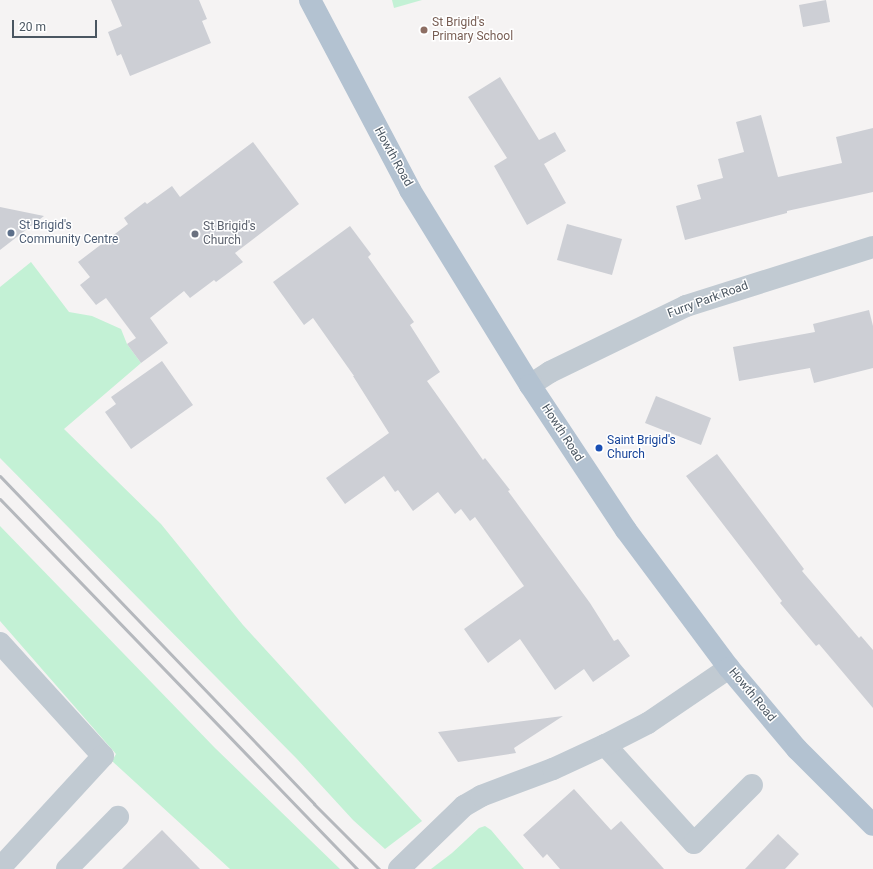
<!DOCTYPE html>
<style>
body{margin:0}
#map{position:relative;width:873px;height:869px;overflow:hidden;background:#f5f3f3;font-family:Roboto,sans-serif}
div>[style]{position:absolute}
.green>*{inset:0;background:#c3f1d5}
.building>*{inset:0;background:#cdcfd5}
.minor>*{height:22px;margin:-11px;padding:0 11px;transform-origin:11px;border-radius:11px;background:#c1cad2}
.major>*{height:22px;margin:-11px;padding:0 11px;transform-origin:11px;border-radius:11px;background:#b3c2d1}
.rail>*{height:3px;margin:-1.5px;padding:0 1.5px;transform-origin:1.5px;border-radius:1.5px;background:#b5b8bd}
.dots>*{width:11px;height:11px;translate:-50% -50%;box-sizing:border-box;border:2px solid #fff;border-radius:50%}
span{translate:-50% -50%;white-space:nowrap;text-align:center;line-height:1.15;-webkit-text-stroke:3px #fff;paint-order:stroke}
.education-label{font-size:12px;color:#785e54}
.left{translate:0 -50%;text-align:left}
.street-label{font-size:12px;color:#4a5661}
.service-label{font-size:12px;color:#4e5e75}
.worship-label{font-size:12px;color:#5b616d}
.transit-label{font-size:12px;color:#164399}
.scale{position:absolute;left:12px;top:20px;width:85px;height:18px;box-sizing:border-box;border:2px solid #4a5661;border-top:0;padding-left:5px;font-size:12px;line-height:14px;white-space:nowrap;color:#4a5661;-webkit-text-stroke:3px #fff;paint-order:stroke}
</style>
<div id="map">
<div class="green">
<i style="clip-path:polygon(392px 0,422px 0,394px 8px)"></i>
<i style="clip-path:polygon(31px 262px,69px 312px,92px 316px,121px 329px,127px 344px,141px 363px,64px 429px,161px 524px,243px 625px,422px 821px,385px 849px,353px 820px,297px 759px,0 458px,0 287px)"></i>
<i style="clip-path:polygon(0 526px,215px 748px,340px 869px,230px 869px,112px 761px,116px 754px,0 621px)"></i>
<i style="clip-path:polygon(485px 826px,491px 830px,524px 869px,431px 869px,452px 853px,479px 828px)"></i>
</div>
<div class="building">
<i style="clip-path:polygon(111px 0,199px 0,207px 19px,202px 21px,211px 43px,130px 76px,121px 54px,117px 56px,108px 32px,122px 26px)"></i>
<i style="clip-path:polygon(826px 0,830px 22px,803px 27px,799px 5px)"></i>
<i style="clip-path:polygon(500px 77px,539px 140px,555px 132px,566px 151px,544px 164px,566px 203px,527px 225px,494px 166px,507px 158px,468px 97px)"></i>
<i style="clip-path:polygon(761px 115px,778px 177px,842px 163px,836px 137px,873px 128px,873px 192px,787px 211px,787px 213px,685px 240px,676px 206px,701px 199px,697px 185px,723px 178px,718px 159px,744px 152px,736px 122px)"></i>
<i style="clip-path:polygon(253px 142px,299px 204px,235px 253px,243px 262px,216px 282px,214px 280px,190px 298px,184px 291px,150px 318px,168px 343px,141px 363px,127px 344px,136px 338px,106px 298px,96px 305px,80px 285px,90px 277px,78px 262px,128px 224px,124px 218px,145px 202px,147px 204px,172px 186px,180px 197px)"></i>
<i style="clip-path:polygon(0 207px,44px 216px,0 250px)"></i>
<i style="clip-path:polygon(567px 224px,622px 239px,612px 275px,557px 260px)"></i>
<i style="clip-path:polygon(350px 226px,371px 254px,368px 257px,414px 322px,410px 325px,440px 372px,427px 381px,483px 460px,485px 458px,510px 490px,508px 491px,590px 603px,614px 641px,618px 639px,630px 656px,593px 682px,584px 669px,555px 690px,520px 639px,488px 663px,464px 629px,524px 586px,475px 517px,470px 521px,461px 509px,455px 514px,438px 492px,413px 511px,398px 490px,395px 492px,384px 476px,345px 504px,326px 478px,389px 433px,353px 376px,354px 376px,313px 318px,304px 325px,273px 282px)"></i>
<i style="clip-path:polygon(869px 310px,873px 326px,873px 368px,814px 383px,810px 368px,739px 381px,733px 347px,815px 332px,813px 324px)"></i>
<i style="clip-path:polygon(162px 361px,193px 405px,131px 449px,105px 412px,116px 404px,111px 397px)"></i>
<i style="clip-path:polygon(656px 396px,711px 418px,701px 445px,645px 423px)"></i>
<i style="clip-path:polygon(717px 454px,804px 569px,802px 571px,859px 638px,861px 636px,873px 650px,873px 708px,819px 644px,816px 646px,780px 603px,782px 601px,686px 476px)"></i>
<i style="clip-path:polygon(563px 716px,514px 748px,516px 753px,458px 762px,438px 732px)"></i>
<i style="clip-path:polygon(574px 789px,611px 830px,621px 821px,664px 869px,560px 869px,547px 854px,543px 858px,523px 835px)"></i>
<i style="clip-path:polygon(162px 830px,200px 869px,122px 869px)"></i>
<i style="clip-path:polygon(778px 834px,799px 854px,785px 869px,745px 869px)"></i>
</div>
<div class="minor">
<i style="left:530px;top:385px;width:24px;rotate:-33deg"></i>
<i style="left:550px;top:372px;width:151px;rotate:-25.9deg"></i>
<i style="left:686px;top:306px;width:196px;rotate:-17.5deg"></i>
<i style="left:0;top:643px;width:153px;rotate:47.7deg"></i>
<i style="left:103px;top:756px;width:152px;rotate:132.6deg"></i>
<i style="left:605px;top:745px;width:132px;rotate:47.8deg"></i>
<i style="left:694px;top:843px;width:82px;rotate:-45deg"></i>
<i style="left:67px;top:869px;width:73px;rotate:-45.6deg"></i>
<i style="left:399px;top:869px;width:91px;rotate:-44.1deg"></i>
<i style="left:464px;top:806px;width:20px;rotate:-30deg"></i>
<i style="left:481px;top:796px;width:77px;rotate:-20.6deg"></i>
<i style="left:553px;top:769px;width:57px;rotate:-24.8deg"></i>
<i style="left:605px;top:745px;width:48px;rotate:-27.1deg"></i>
<i style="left:648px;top:723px;width:98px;rotate:-34.2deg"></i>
</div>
<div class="major">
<i style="left:310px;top:0;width:215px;rotate:62.2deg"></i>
<i style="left:410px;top:190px;width:229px;rotate:58.4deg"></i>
<i style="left:530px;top:385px;width:174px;rotate:56.5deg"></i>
<i style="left:626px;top:530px;width:172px;rotate:53.3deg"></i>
<i style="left:729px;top:668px;width:106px;rotate:50deg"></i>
<i style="left:797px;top:749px;width:107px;rotate:45deg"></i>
</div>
<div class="rail">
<i style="left:0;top:476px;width:454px;rotate:46.2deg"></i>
<i style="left:314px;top:804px;width:92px;rotate:45deg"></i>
<i style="left:0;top:499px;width:514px;rotate:46.02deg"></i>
</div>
<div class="dots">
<i style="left:424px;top:30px;background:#8d6e63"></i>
<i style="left:11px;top:233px;background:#5c6f8a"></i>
<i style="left:195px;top:234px;background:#6b7280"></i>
<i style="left:599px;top:448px;background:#1a4fb4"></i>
</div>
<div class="education-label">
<span class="left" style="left:432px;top:30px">St Brigid's<br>Primary School</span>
</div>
<div class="street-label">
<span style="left:393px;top:157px;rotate:61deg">Howth Road</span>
<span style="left:708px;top:300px;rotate:-20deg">Furry Park Road</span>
<span style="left:562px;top:433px;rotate:57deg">Howth Road</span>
<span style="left:752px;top:695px;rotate:50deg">Howth Road</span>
</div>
<div class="service-label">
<span class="left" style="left:19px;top:233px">St Brigid's<br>Community Centre</span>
</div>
<div class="worship-label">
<span class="left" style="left:203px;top:234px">St Brigid's<br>Church</span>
</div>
<div class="transit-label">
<span class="left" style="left:607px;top:448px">Saint Brigid's<br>Church</span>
</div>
<div class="scale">20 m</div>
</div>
